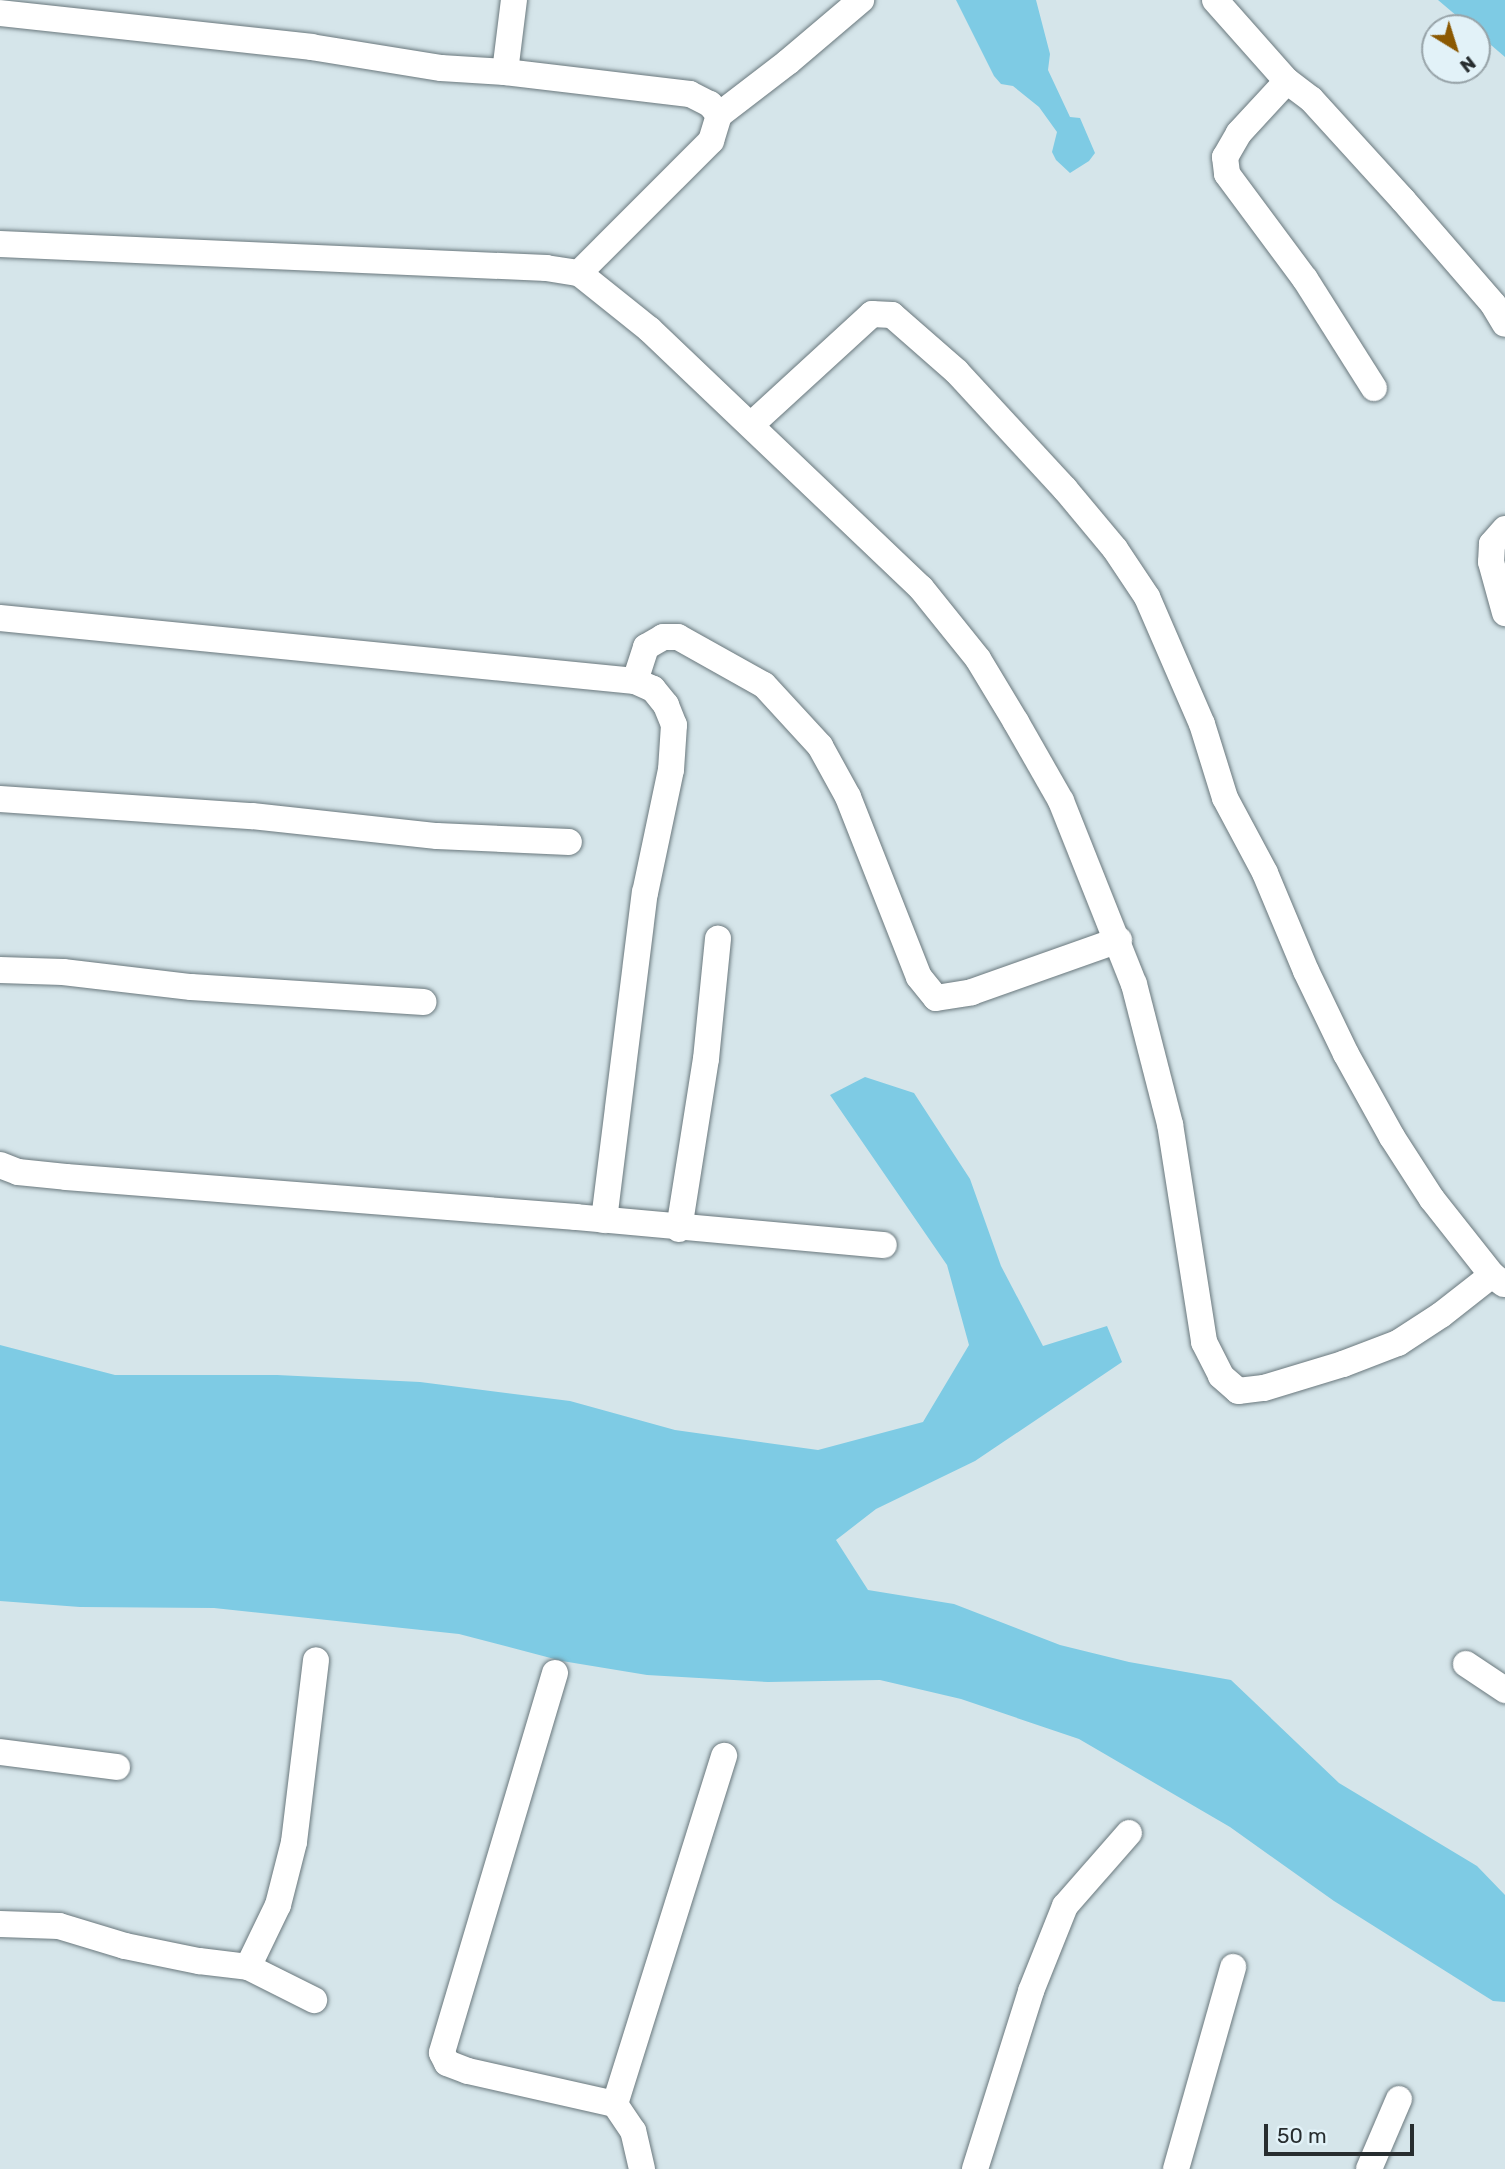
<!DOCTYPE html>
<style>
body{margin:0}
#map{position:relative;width:1505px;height:2169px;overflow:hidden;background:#d5e5ea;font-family:Rubik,sans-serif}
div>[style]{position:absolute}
.water>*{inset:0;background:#7ecbe4}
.roads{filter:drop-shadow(0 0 2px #6a787d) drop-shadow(0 0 2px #6a787d)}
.minor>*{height:26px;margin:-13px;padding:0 13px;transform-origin:13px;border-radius:13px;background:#fff}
span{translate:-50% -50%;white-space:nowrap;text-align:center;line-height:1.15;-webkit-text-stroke:6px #e2f2f8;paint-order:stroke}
.north{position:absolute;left:1421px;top:14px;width:70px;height:70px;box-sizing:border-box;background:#e2f2f8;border:2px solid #97a3a8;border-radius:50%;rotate:142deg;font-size:19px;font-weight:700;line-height:28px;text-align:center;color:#272d2f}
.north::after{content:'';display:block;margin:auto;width:24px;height:32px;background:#8b5902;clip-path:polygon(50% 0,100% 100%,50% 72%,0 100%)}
.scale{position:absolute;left:1264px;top:2124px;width:150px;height:32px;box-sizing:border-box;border:4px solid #272d2f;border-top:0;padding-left:9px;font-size:21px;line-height:24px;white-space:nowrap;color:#272d2f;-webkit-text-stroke:5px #e2f2f8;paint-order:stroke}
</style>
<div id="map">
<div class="water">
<i style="clip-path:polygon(956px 0,1036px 0,1050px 54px,1048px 70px,1070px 117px,1080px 118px,1095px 153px,1089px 161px,1070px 173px,1056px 160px,1052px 152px,1057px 132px,1039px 107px,1013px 86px,1001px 84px,994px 76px)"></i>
<i style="clip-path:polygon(1438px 0,1505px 0,1505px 57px,1477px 33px,1477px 28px,1471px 28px)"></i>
<i style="clip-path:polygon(865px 1077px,914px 1093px,970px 1179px,1001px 1266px,1043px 1346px,1107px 1326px,1122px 1362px,975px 1461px,876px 1509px,836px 1540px,868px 1590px,954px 1604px,1060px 1645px,1129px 1662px,1231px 1680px,1339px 1783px,1477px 1866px,1505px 1895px,1505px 2002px,1493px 2001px,1334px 1901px,1230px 1827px,1079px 1739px,961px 1699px,880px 1680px,768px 1682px,647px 1675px,562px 1661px,459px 1634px,214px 1608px,80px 1607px,0 1601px,0 1345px,115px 1375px,277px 1375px,420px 1382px,570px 1401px,675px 1430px,818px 1450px,923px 1422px,969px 1345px,947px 1265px,830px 1095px)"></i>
</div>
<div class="roads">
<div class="minor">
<i style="left:1215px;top:0;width:108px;rotate:48.4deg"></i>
<i style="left:1287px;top:81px;width:30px;rotate:37deg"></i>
<i style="left:1311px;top:99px;width:137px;rotate:47.7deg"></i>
<i style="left:1403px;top:200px;width:138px;rotate:49.1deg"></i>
<i style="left:1493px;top:304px;width:23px;rotate:59deg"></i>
<i style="left:0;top:13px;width:313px;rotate:6.2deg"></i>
<i style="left:311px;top:47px;width:132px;rotate:9.2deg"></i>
<i style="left:441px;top:68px;width:64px;rotate:3.6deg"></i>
<i style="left:505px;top:72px;width:186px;rotate:6.8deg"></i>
<i style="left:690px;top:94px;width:22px;rotate:27deg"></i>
<i style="left:710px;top:104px;width:14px;rotate:51deg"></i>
<i style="left:719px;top:115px;width:27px;rotate:107deg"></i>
<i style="left:711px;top:141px;width:187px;rotate:135deg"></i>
<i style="left:505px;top:72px;width:73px;rotate:-82.9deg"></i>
<i style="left:1287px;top:81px;width:71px;rotate:132.7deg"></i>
<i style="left:1239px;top:133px;width:28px;rotate:120deg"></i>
<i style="left:1225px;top:157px;width:17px;rotate:83deg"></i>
<i style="left:1227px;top:174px;width:131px;rotate:53.4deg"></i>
<i style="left:1305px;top:279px;width:129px;rotate:57.7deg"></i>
<i style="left:719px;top:115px;width:87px;rotate:-37.5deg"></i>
<i style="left:788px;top:62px;width:96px;rotate:-40.3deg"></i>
<i style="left:0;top:244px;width:547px;rotate:2.52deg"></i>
<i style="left:546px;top:268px;width:33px;rotate:9deg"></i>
<i style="left:579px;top:273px;width:90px;rotate:38.7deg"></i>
<i style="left:649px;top:329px;width:376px;rotate:43.6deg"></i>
<i style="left:921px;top:588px;width:91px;rotate:51.2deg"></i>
<i style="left:978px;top:659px;width:74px;rotate:58.9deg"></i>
<i style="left:1016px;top:722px;width:91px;rotate:60.3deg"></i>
<i style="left:1061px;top:801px;width:197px;rotate:68.3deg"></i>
<i style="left:1134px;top:984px;width:145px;rotate:75.6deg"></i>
<i style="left:1170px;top:1124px;width:221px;rotate:81.1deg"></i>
<i style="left:1204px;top:1342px;width:38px;rotate:63deg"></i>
<i style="left:1221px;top:1376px;width:23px;rotate:41deg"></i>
<i style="left:1238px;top:1391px;width:26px;rotate:-7deg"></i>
<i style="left:1264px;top:1388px;width:83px;rotate:-16.9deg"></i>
<i style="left:1343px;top:1364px;width:59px;rotate:-20.9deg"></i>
<i style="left:1398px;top:1343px;width:51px;rotate:-33.1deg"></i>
<i style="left:1441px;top:1315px;width:65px;rotate:-38.1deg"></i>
<i style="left:752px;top:424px;width:163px;rotate:-42.5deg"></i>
<i style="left:872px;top:314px;width:20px;rotate:3deg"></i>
<i style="left:892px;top:315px;width:86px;rotate:41.2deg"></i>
<i style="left:957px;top:372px;width:159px;rotate:47.3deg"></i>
<i style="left:1065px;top:489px;width:78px;rotate:50.2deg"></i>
<i style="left:1115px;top:549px;width:58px;rotate:56.3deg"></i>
<i style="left:1147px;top:597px;width:138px;rotate:66.6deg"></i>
<i style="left:1202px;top:724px;width:77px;rotate:72.7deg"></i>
<i style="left:1225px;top:798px;width:85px;rotate:61.9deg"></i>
<i style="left:1265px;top:873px;width:106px;rotate:67.3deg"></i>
<i style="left:1306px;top:971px;width:92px;rotate:64.3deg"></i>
<i style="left:1346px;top:1054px;width:95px;rotate:61deg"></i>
<i style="left:1392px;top:1137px;width:74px;rotate:57.2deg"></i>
<i style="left:1432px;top:1199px;width:97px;rotate:51.7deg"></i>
<i style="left:1492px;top:1275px;width:15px;rotate:37deg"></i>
<i style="left:1505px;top:529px;width:20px;rotate:131deg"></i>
<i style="left:1492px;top:544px;width:18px;rotate:93deg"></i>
<i style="left:1491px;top:562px;width:53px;rotate:74.6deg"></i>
<i style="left:0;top:618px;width:638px;rotate:5.67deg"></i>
<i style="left:635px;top:681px;width:36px;rotate:-72deg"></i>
<i style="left:646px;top:647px;width:20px;rotate:-30deg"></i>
<i style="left:663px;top:637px;width:15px"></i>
<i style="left:678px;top:637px;width:98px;rotate:29.2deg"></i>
<i style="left:764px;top:685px;width:83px;rotate:47.4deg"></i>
<i style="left:820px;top:746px;width:58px;rotate:61.2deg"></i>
<i style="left:848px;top:797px;width:193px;rotate:68.5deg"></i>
<i style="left:919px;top:977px;width:27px;rotate:51deg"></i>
<i style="left:936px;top:998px;width:36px;rotate:-9deg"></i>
<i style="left:972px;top:992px;width:156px;rotate:-19.5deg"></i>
<i style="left:0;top:799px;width:253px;rotate:3.9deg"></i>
<i style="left:252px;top:816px;width:186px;rotate:6.2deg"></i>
<i style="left:437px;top:836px;width:132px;rotate:2.6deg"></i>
<i style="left:0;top:970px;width:63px;rotate:1.8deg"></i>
<i style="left:63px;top:972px;width:129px;rotate:6.7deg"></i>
<i style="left:191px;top:987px;width:233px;rotate:3.7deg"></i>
<i style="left:0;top:1165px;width:19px;rotate:21deg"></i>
<i style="left:18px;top:1172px;width:48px;rotate:5.9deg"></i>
<i style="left:66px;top:1177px;width:512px;rotate:4.48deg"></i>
<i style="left:576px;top:1217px;width:309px;rotate:5.2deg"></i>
<i style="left:604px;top:1220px;width:330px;rotate:-82.9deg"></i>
<i style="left:645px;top:893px;width:126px;rotate:-78.1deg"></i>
<i style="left:671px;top:770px;width:45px;rotate:-86.2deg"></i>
<i style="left:674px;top:725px;width:22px;rotate:-112deg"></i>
<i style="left:666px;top:705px;width:21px;rotate:-129deg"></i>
<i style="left:653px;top:689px;width:20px;rotate:-156deg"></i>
<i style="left:679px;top:1229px;width:172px;rotate:-81deg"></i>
<i style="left:706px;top:1059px;width:121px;rotate:-84.3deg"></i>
<i style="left:1466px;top:1664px;width:47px;rotate:33.7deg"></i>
<i style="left:555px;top:1673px;width:396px;rotate:106.6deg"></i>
<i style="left:442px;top:2053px;width:11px;rotate:63deg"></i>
<i style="left:447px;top:2063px;width:22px;rotate:21deg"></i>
<i style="left:468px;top:2071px;width:151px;rotate:12.7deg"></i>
<i style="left:0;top:1752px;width:118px;rotate:7.3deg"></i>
<i style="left:0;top:1924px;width:59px;rotate:1.9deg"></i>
<i style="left:59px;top:1926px;width:69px;rotate:16.9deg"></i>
<i style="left:125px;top:1946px;width:76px;rotate:11.5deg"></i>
<i style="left:199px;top:1961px;width:49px;rotate:7deg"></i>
<i style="left:248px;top:1967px;width:74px;rotate:26.6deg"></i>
<i style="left:248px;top:1967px;width:69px;rotate:-64.2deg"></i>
<i style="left:278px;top:1905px;width:65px;rotate:-75.7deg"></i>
<i style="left:294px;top:1842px;width:183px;rotate:-83.1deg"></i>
<i style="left:642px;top:2169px;width:39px;rotate:-103deg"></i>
<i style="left:633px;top:2131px;width:32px;rotate:-124deg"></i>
<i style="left:615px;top:2104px;width:365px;rotate:-72.6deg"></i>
<i style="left:975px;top:2169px;width:187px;rotate:-72.5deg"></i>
<i style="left:1031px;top:1991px;width:92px;rotate:-68.2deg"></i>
<i style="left:1065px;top:1906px;width:97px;rotate:-48.8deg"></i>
<i style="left:1176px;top:2169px;width:210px;rotate:-74.2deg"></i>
<i style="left:1369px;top:2169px;width:76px;rotate:-66.8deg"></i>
</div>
</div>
<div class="north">N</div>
<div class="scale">50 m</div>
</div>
